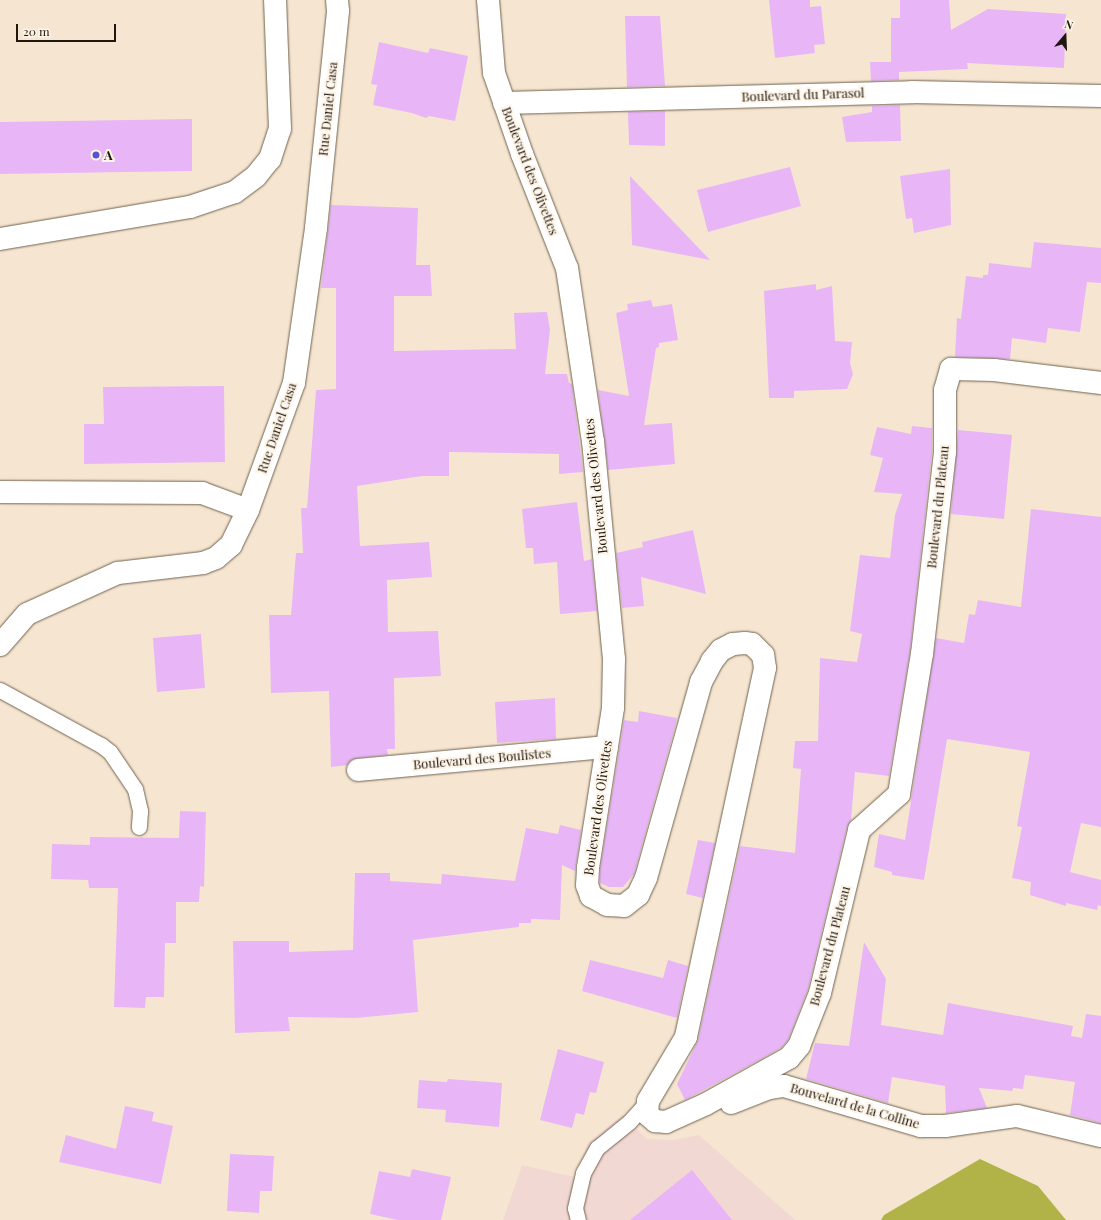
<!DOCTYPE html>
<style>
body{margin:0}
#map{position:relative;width:1101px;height:1220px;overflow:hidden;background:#f6e6d1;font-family:"Playfair Display",serif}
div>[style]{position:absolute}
.industrial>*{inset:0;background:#f2d8d2}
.forest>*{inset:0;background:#b1b349}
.building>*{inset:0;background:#e8b6f7}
.roads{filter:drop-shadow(0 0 1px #70624f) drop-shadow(0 0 1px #70624f)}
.service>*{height:15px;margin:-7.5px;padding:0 7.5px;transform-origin:7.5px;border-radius:7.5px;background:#fff}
.minor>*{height:22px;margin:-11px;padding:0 11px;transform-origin:11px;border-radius:11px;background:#fff}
.dots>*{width:11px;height:11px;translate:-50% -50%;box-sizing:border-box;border:2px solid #fef4e7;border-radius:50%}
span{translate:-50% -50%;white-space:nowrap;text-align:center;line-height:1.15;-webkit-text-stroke:4px #fef4e7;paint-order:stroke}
.street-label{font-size:13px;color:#1e1811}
.poi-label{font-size:13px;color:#1e1811;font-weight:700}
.left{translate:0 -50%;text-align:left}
.north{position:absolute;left:1045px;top:16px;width:40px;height:40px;-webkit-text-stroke:3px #fef4e7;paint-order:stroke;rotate:19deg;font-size:11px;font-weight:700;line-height:16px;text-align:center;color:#1e1811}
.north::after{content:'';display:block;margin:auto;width:14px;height:18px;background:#1e1811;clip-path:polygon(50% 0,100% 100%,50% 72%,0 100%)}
.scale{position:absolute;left:16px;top:24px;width:100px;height:18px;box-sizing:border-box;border:2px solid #1e1811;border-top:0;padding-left:5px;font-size:12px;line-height:14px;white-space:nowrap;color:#1e1811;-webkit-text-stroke:3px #fef4e7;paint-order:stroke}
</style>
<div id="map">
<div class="industrial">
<i style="clip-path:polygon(623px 1115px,647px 1139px,673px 1140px,699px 1135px,795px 1220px,503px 1220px,522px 1165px,575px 1177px,588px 1143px)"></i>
</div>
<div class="forest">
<i style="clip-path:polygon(980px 1159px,1038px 1186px,1066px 1220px,881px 1220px,884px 1215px)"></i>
</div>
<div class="building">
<i style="clip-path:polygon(769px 0,810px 0,810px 7px,821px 6px,825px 44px,814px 45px,815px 53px,775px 58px)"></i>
<i style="clip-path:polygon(900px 0,949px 0,951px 30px,988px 9px,1066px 14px,1064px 68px,967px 63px,968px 69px,899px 72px,899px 80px,871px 81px,870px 62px,891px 62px,891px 18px,900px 18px)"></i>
<i style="clip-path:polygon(625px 16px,660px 16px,665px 86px,627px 87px)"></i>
<i style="clip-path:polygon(379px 42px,428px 53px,430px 48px,468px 56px,455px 121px,429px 116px,426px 118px,412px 113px,373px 105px,377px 85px,371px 84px)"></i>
<i style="clip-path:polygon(900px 105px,901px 141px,846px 142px,842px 117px,872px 112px,872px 106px)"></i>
<i style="clip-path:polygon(665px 111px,665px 146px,629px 145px,628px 112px)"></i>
<i style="clip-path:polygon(192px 119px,192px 171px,0 174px,0 122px)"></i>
<i style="clip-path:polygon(790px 167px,801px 206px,708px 232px,697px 190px)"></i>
<i style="clip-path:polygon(950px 169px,951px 225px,914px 233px,912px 218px,906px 219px,900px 176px)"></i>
<i style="clip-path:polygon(630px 176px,710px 260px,632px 245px)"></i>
<i style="clip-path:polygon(331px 205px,418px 208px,416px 265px,430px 265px,432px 296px,394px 296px,394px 351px,516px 349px,514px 313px,547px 312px,550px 330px,545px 374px,567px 374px,569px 383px,572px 384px,583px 472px,559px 474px,559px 454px,449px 452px,449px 476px,422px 476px,357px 486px,360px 546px,429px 542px,432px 577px,387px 580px,388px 632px,438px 631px,441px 676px,394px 678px,395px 749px,387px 749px,388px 755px,357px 758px,347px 765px,331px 767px,329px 691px,271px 693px,269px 615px,291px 615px,296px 553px,303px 553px,301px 508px,307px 508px,316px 390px,336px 389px,336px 288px,321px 288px)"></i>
<i style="clip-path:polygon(1034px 242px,1101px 248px,1101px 283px,1087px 282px,1080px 332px,1048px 328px,1046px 343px,1012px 338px,1010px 359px,955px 357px,957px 318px,961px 319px,966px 276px,983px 278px,983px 275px,988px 275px,989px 263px,1031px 268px)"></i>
<i style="clip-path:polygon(816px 284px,816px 290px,832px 286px,835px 341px,852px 342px,850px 363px,853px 374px,847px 389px,794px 391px,794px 398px,769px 398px,764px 291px)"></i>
<i style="clip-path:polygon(651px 300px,653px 307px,672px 304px,678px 340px,659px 343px,659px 347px,656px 348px,644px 425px,672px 423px,675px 464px,608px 470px,598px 390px,629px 396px,616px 313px,628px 310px,627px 304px)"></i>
<i style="clip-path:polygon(224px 386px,225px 462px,84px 464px,84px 424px,104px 424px,103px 387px)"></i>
<i style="clip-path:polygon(912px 426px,932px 428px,932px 451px,910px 652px,889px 776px,855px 772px,851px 820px,847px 827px,808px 989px,788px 1040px,782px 1047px,763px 1058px,685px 1100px,677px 1084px,698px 1040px,740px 846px,795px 853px,801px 769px,793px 768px,795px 741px,818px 741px,820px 658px,857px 662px,862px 634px,850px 631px,860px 555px,890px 558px,895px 515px,902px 494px,874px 492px,883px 458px,870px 455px,877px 427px,911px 434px)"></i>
<i style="clip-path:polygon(958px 430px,1012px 435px,1004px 519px,951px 514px)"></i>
<i style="clip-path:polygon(577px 502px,584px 561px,592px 559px,597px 611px,560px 614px,557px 562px,534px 564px,533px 548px,526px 548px,522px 509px)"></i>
<i style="clip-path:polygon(1031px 509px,1101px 517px,1101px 827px,1081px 823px,1070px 872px,1101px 880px,1101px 906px,1098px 905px,1097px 910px,1066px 903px,1066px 906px,1030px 895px,1031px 882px,1012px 878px,1022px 827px,1017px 826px,1030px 752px,947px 739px,924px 880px,892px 875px,892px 872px,874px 867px,879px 834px,905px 840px,936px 638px,964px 643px,969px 614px,975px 615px,978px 600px,1021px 607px)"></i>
<i style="clip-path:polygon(693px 530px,706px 594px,641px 577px,644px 606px,622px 608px,616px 553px,643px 547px,642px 542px)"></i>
<i style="clip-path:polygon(201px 634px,205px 688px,157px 692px,153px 638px)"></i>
<i style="clip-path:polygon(555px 698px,556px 739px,497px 743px,495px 702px)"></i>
<i style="clip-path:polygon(639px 711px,677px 718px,675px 727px,634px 874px,623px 887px,609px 887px,600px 883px,600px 869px,624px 720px,638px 722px)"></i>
<i style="clip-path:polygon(180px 811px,206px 812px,204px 887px,200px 886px,199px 902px,176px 902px,176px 943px,165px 943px,164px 997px,146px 997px,145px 1008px,114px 1007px,118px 888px,89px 888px,88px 880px,51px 879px,52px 844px,90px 845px,90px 837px,179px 838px)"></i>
<i style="clip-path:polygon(560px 825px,581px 830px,575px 871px,562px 865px,560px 920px,531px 919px,531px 923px,519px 923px,519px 927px,413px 940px,418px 1012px,356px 1018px,288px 1017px,290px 1031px,235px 1033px,233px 941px,289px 941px,289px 952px,353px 950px,355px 873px,390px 873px,390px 881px,441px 884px,442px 874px,515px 881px,526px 828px,558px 834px)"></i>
<i style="clip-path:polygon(698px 840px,715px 843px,703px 898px,686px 894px)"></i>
<i style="clip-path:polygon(864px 942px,886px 979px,881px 1025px,943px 1035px,948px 1003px,1073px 1026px,1071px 1036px,1082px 1038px,1086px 1014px,1101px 1016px,1101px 1123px,1070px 1115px,1075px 1082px,1025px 1075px,1023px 1089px,1013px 1088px,1012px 1091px,979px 1088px,987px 1108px,946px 1113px,945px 1086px,892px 1077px,888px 1103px,806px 1079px,815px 1043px,849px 1046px)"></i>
<i style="clip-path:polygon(590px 960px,663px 978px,668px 960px,688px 966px,677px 1018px,582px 991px)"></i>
<i style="clip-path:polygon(558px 1049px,604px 1062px,596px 1093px,590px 1092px,584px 1115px,576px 1113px,572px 1128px,540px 1120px)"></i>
<i style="clip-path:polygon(448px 1079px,502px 1083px,499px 1127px,445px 1122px,446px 1110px,417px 1108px,419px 1080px,447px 1082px)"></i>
<i style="clip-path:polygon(125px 1106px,154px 1112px,152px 1121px,173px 1126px,161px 1184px,59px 1162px,66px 1135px,116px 1149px)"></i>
<i style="clip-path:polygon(230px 1154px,274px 1156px,272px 1191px,260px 1191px,259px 1213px,227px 1211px)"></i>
<i style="clip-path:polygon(412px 1169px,451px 1177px,441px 1220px,398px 1220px,370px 1214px,379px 1171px,410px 1177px)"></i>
<i style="clip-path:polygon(692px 1170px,732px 1220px,630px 1220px)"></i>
</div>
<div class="roads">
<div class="service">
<i style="left:0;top:690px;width:115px;rotate:28.6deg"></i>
<i style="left:101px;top:745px;width:11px;rotate:38deg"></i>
<i style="left:110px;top:752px;width:45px;rotate:56deg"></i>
<i style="left:135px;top:789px;width:23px;rotate:77deg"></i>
<i style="left:140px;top:811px;width:16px;rotate:94deg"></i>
<i style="left:578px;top:1220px;width:12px;rotate:-104deg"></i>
<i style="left:575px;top:1208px;width:36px;rotate:-77deg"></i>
<i style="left:583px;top:1173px;width:29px;rotate:-61deg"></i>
<i style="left:597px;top:1148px;width:41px;rotate:-39.1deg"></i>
<i style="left:629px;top:1122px;width:28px;rotate:-48deg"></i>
</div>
<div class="minor">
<i style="left:488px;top:0;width:73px;rotate:85.3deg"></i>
<i style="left:494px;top:73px;width:86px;rotate:70.9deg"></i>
<i style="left:522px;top:154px;width:123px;rotate:68.5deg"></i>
<i style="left:567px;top:268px;width:175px;rotate:81.5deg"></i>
<i style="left:593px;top:441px;width:219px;rotate:84.5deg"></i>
<i style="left:614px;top:659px;width:49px;rotate:91.2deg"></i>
<i style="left:613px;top:708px;width:162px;rotate:98.9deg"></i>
<i style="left:588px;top:868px;width:17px;rotate:93deg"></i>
<i style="left:587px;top:885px;width:12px;rotate:70deg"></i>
<i style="left:591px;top:896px;width:18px;rotate:29deg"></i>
<i style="left:607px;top:905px;width:17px;rotate:3deg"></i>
<i style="left:624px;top:906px;width:18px;rotate:-38deg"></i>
<i style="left:638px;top:895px;width:19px;rotate:-65deg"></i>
<i style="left:646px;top:878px;width:204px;rotate:-74.3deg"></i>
<i style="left:701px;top:682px;width:24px;rotate:-62deg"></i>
<i style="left:712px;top:661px;width:14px;rotate:-51deg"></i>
<i style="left:721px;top:650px;width:13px;rotate:-27deg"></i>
<i style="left:733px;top:644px;width:12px;rotate:-5deg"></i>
<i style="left:745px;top:643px;width:7px;rotate:8deg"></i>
<i style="left:752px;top:644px;width:16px;rotate:45deg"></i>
<i style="left:763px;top:655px;width:13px;rotate:81deg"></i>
<i style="left:765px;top:668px;width:377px;rotate:102.1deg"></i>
<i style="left:686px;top:1037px;width:74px;rotate:120.7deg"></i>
<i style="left:648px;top:1101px;width:13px;rotate:94deg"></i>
<i style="left:647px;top:1114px;width:11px;rotate:41deg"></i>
<i style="left:655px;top:1121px;width:11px;rotate:5deg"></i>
<i style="left:666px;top:1122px;width:44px;rotate:-24.2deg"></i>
<i style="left:706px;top:1104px;width:95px;rotate:-29deg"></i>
<i style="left:789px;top:1058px;width:16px;rotate:-50deg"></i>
<i style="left:799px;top:1046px;width:57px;rotate:-68.4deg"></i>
<i style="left:820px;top:993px;width:168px;rotate:-76.5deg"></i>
<i style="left:859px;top:830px;width:54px;rotate:-42deg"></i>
<i style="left:899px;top:794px;width:142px;rotate:-80.7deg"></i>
<i style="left:922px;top:654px;width:203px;rotate:-83.5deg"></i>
<i style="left:945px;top:452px;width:62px;rotate:-90deg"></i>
<i style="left:945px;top:390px;width:22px;rotate:-74deg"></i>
<i style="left:951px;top:369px;width:43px;rotate:1.3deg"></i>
<i style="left:994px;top:370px;width:108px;rotate:6.9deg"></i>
<i style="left:504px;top:103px;width:408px;rotate:-1.5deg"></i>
<i style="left:912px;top:92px;width:189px;rotate:1.2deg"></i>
<i style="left:0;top:239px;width:193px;rotate:-9.6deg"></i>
<i style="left:190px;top:207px;width:47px;rotate:-18.4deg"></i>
<i style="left:235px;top:192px;width:26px;rotate:-37deg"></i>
<i style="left:256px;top:176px;width:22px;rotate:-51deg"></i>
<i style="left:270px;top:159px;width:32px;rotate:-72deg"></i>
<i style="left:280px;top:129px;width:129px;rotate:-92.2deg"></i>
<i style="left:0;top:492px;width:202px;rotate:0.3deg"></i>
<i style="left:202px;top:493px;width:49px;rotate:20.3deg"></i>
<i style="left:0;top:645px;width:41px;rotate:-48.9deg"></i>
<i style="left:27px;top:614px;width:100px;rotate:-24.3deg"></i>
<i style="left:118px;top:573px;width:86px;rotate:-6.7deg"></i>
<i style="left:203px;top:563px;width:14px;rotate:-21deg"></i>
<i style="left:216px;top:558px;width:20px;rotate:-41deg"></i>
<i style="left:231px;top:545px;width:39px;rotate:-64deg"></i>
<i style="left:248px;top:510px;width:135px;rotate:-70.1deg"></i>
<i style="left:294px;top:383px;width:157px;rotate:-81.9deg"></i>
<i style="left:316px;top:228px;width:218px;rotate:-84.2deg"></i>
<i style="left:338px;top:11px;width:11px;rotate:-95deg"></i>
<i style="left:358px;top:770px;width:250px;rotate:-5.3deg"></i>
<i style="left:731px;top:1103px;width:41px;rotate:-21.5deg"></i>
<i style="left:769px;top:1088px;width:15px;rotate:-8deg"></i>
<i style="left:784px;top:1086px;width:143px;rotate:16.3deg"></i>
<i style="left:921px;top:1126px;width:24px"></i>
<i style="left:945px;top:1126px;width:73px;rotate:-7.9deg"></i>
<i style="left:1017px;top:1116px;width:86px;rotate:13.4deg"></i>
</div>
</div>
<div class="dots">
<i style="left:96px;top:155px;background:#5953cb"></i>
</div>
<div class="street-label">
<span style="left:803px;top:95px;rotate:-2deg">Boulevard du Parasol</span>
<span style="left:328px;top:109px;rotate:-84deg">Rue Daniel Casa</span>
<span style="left:530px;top:171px;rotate:69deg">Boulevard des Olivettes</span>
<span style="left:277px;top:428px;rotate:-71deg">Rue Daniel Casa</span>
<span style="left:596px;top:486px;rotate:-96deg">Boulevard des Olivettes</span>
<span style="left:938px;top:507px;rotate:-84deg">Boulevard du Plateau</span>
<span style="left:482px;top:759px;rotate:-5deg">Boulevard des Boulistes</span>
<span style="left:598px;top:808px;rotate:-82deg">Boulevard des Olivettes</span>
<span style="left:830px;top:946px;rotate:-75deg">Boulevard du Plateau</span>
<span style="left:855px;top:1106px;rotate:16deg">Bouvelard de la Colline</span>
</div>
<div class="poi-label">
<span class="left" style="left:104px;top:155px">A</span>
</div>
<div class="north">N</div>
<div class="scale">20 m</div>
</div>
